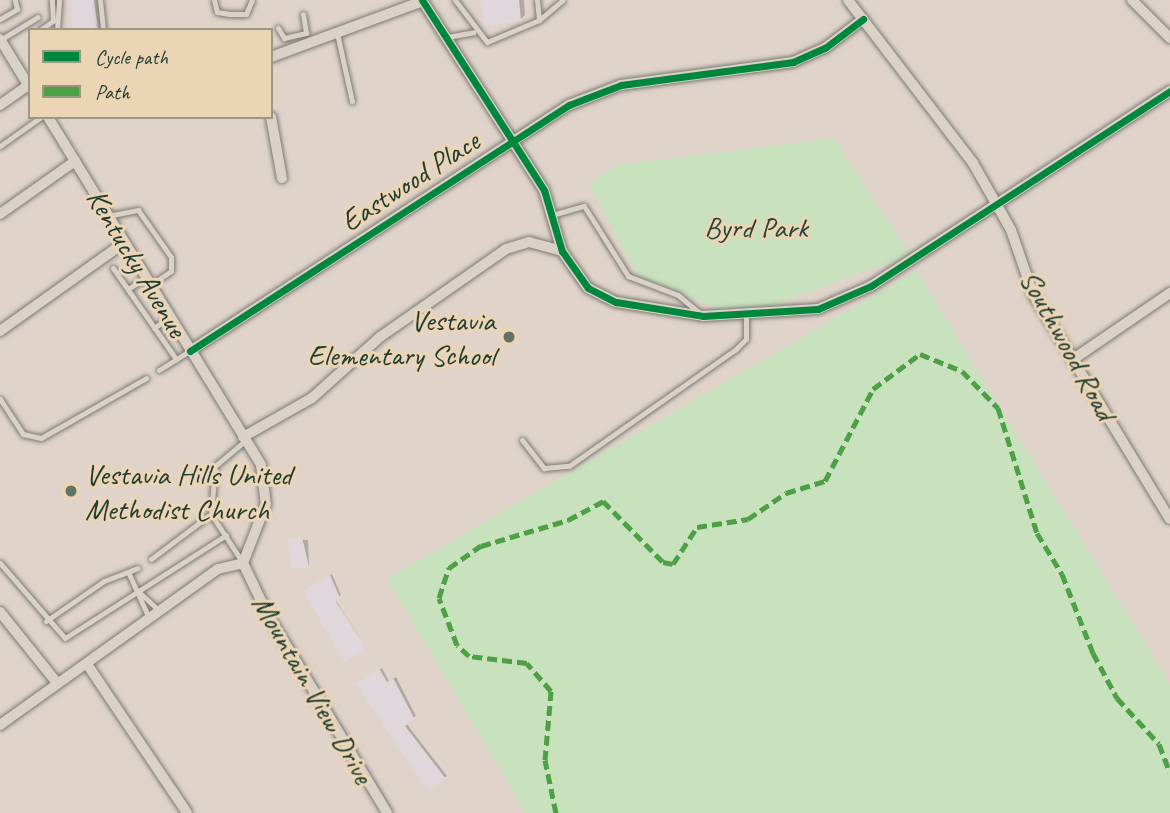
<!DOCTYPE html>
<style>
body{margin:0}
#map{position:relative;width:1170px;height:813px;overflow:hidden;background:#e0d4ca;font-family:Caveat,sans-serif}
div>[style]{position:absolute}
.green>*{inset:0;background:#c7e2bd}
.shadow>*{inset:0;background:#0003}
.building>*{inset:0;background:#e0d7dc}
.roads{filter:drop-shadow(0 0 2px #7b7b75) drop-shadow(0 0 2px #7b7b75)}
.service>*{height:5px;margin:-2.5px;padding:0 2.5px;transform-origin:2.5px;border-radius:2.5px;background:#dad1c7}
.minor>*{height:10px;margin:-5px;padding:0 5px;transform-origin:5px;border-radius:5px;background:#dad1c7}
.quiet>*{height:5px;margin-top:-2.5px;transform-origin:0;background:repeating-linear-gradient(90deg,#4da043 0 10px,transparent 0 15px)}
.cycleway>*{height:7px;margin:-3.5px;padding:0 3.5px;transform-origin:3.5px;border-radius:3.5px;background:#00873e}
.dots>*{width:19px;height:19px;translate:-50% -50%;box-sizing:border-box;border:4px solid #ebd5b4;border-radius:50%}
span{translate:-50% -50%;white-space:nowrap;text-align:center;line-height:1.15;-webkit-text-stroke:6px #ebd5b4;paint-order:stroke}
.street-label{font-size:30px;color:#1f3d34}
.park-label{font-size:30px;color:#26463a}
.poi-label{font-size:30px;color:#1f3d34}
.right{translate:-100% -50%;text-align:right}
.left{translate:0 -50%;text-align:left}
.legend{position:absolute;left:28px;top:28px;width:245px;height:91px;box-sizing:border-box;background:#ebd5b4;border:2px solid #999881;margin:0;padding:9px 12px;list-style:none;font-size:21px;color:#1f3d34}
.legend li{display:flex;align-items:center;gap:14px;height:35px}
.legend b{width:35px;border:2px solid #999881}
</style>
<div id="map">
<div class="green">
<i style="clip-path:polygon(834px 138px,910px 255px,773px 305px,719px 309px,637px 275px,589px 184px,617px 165px)"></i>
<i style="clip-path:polygon(916px 271px,1170px 684px,1170px 813px,526px 813px,387px 579px)"></i>
</div>
<div class="shadow">
<i style="clip-path:polygon(71px 0,99px 0,102px 30px,74px 30px)"></i>
<i style="clip-path:polygon(482px 0,524px 0,525px 15px,520px 20px)"></i>
<i style="clip-path:polygon(290px 539px,308px 540px,309px 565px,293px 567px)"></i>
<i style="clip-path:polygon(332px 574px,341px 595px,335px 599px,366px 646px,331px 594px,307px 590px)"></i>
<i style="clip-path:polygon(382px 668px,389px 681px,396px 677px,416px 716px,406px 723px,447px 776px,429px 788px,360px 683px)"></i>
</div>
<div class="building">
<i style="clip-path:polygon(69px 0,94px 0,98px 30px,73px 30px)"></i>
<i style="clip-path:polygon(481px 0,519px 0,521px 21px,484px 26px)"></i>
<i style="clip-path:polygon(302px 537px,309px 567px,291px 569px,288px 539px)"></i>
<i style="clip-path:polygon(330px 575px,340px 598px,334px 602px,366px 649px,345px 662px,303px 591px)"></i>
<i style="clip-path:polygon(379px 668px,387px 682px,393px 678px,415px 720px,405px 726px,446px 779px,428px 790px,356px 684px)"></i>
</div>
<div class="roads">
<div class="service">
<i style="left:100px;top:0;width:30px;rotate:84deg"></i>
<i style="left:214px;top:0;width:12px;rotate:76deg"></i>
<i style="left:217px;top:12px;width:13px;rotate:9deg"></i>
<i style="left:230px;top:14px;width:16px"></i>
<i style="left:246px;top:14px;width:15px;rotate:-67deg"></i>
<i style="left:455px;top:0;width:53px;rotate:52.7deg"></i>
<i style="left:487px;top:42px;width:56px;rotate:-22.9deg"></i>
<i style="left:539px;top:20px;width:31px;rotate:-40deg"></i>
<i style="left:537px;top:0;width:20px;rotate:84deg"></i>
<i style="left:0;top:19px;width:20px;rotate:-30deg"></i>
<i style="left:17px;top:9px;width:9px;rotate:-103deg"></i>
<i style="left:278px;top:28px;width:12px;rotate:59deg"></i>
<i style="left:284px;top:38px;width:23px;rotate:-13deg"></i>
<i style="left:306px;top:33px;width:19px;rotate:-99deg"></i>
<i style="left:40px;top:30px;width:16px;rotate:-35deg"></i>
<i style="left:53px;top:21px;width:21px;rotate:-93deg"></i>
<i style="left:57px;top:30px;width:30px;rotate:-86deg"></i>
<i style="left:337px;top:33px;width:70px;rotate:77.6deg"></i>
<i style="left:447px;top:37px;width:27px;rotate:-10deg"></i>
<i style="left:0;top:40px;width:44px;rotate:-31.2deg"></i>
<i style="left:0;top:146px;width:50px;rotate:-35.3deg"></i>
<i style="left:552px;top:215px;width:33px;rotate:-16deg"></i>
<i style="left:584px;top:206px;width:83px;rotate:57.8deg"></i>
<i style="left:628px;top:276px;width:53px;rotate:20.8deg"></i>
<i style="left:678px;top:295px;width:31px;rotate:40deg"></i>
<i style="left:107px;top:216px;width:32px;rotate:-11deg"></i>
<i style="left:138px;top:210px;width:57px;rotate:54.9deg"></i>
<i style="left:171px;top:257px;width:14px;rotate:90deg"></i>
<i style="left:171px;top:271px;width:25px;rotate:146deg"></i>
<i style="left:113px;top:268px;width:111px;rotate:55.3deg"></i>
<i style="left:128px;top:289px;width:20px;rotate:-33deg"></i>
<i style="left:154px;top:328px;width:19px;rotate:-36deg"></i>
<i style="left:159px;top:370px;width:36px;rotate:-32deg"></i>
<i style="left:0;top:399px;width:42px;rotate:56.7deg"></i>
<i style="left:23px;top:434px;width:18px;rotate:13deg"></i>
<i style="left:41px;top:438px;width:121px;rotate:-29.7deg"></i>
<i style="left:522px;top:440px;width:36px;rotate:52deg"></i>
<i style="left:544px;top:468px;width:25px;rotate:-5deg"></i>
<i style="left:569px;top:466px;width:204px;rotate:-35deg"></i>
<i style="left:736px;top:349px;width:14px;rotate:-45deg"></i>
<i style="left:746px;top:339px;width:24px;rotate:-90deg"></i>
<i style="left:211px;top:514px;width:59px;rotate:56.9deg"></i>
<i style="left:151px;top:559px;width:75px;rotate:-36.9deg"></i>
<i style="left:211px;top:514px;width:48px;rotate:-85.2deg"></i>
<i style="left:215px;top:466px;width:39px;rotate:-40deg"></i>
<i style="left:0;top:563px;width:99px;rotate:49.1deg"></i>
<i style="left:65px;top:638px;width:191px;rotate:-32.6deg"></i>
<i style="left:129px;top:574px;width:48px;rotate:65.6deg"></i>
<i style="left:139px;top:592px;width:26px;rotate:43deg"></i>
<i style="left:46px;top:621px;width:70px;rotate:-34.6deg"></i>
<i style="left:104px;top:581px;width:36px;rotate:-21deg"></i>
</div>
<div class="minor">
<i style="left:422px;top:0;width:226px;rotate:57.3deg"></i>
<i style="left:544px;top:190px;width:64px;rotate:73.6deg"></i>
<i style="left:562px;top:251px;width:45px;rotate:54.9deg"></i>
<i style="left:588px;top:288px;width:31px;rotate:27deg"></i>
<i style="left:616px;top:302px;width:88px;rotate:9.1deg"></i>
<i style="left:703px;top:316px;width:115px;rotate:-3.5deg"></i>
<i style="left:818px;top:309px;width:58px;rotate:-23.5deg"></i>
<i style="left:871px;top:286px;width:357px;rotate:-33.1deg"></i>
<i style="left:848px;top:0;width:205px;rotate:52.5deg"></i>
<i style="left:973px;top:163px;width:77px;rotate:60.4deg"></i>
<i style="left:1011px;top:230px;width:68px;rotate:71deg"></i>
<i style="left:1033px;top:294px;width:263px;rotate:58.7deg"></i>
<i style="left:1132px;top:0;width:54px;rotate:45deg"></i>
<i style="left:0;top:39px;width:57px;rotate:58.5deg"></i>
<i style="left:271px;top:57px;width:162px;rotate:-20.2deg"></i>
<i style="left:0;top:105px;width:37px;rotate:-35deg"></i>
<i style="left:48px;top:117px;width:408px;rotate:58.5deg"></i>
<i style="left:261px;top:465px;width:39px;rotate:83deg"></i>
<i style="left:266px;top:504px;width:63px;rotate:111.3deg"></i>
<i style="left:271px;top:117px;width:62px;rotate:79.8deg"></i>
<i style="left:0;top:214px;width:92px;rotate:-35.2deg"></i>
<i style="left:0;top:331px;width:152px;rotate:-35.4deg"></i>
<i style="left:190px;top:351px;width:452px;rotate:-33deg"></i>
<i style="left:569px;top:105px;width:56px;rotate:-21deg"></i>
<i style="left:621px;top:85px;width:174px;rotate:-7.6deg"></i>
<i style="left:793px;top:62px;width:35px;rotate:-24deg"></i>
<i style="left:825px;top:48px;width:48px;rotate:-37.3deg"></i>
<i style="left:1072px;top:360px;width:119px;rotate:-34.4deg"></i>
<i style="left:243px;top:437px;width:79px;rotate:-29.5deg"></i>
<i style="left:312px;top:398px;width:91px;rotate:-41.9deg"></i>
<i style="left:380px;top:337px;width:154px;rotate:-34.9deg"></i>
<i style="left:506px;top:249px;width:24px;rotate:-17deg"></i>
<i style="left:529px;top:242px;width:34px;rotate:15deg"></i>
<i style="left:243px;top:563px;width:55px;rotate:64.4deg"></i>
<i style="left:267px;top:613px;width:233px;rotate:59deg"></i>
<i style="left:0;top:612px;width:91px;rotate:51.2deg"></i>
<i style="left:87px;top:664px;width:179px;rotate:56.1deg"></i>
<i style="left:0;top:725px;width:268px;rotate:-35.6deg"></i>
<i style="left:218px;top:569px;width:26px;rotate:-13deg"></i>
</div>
</div>
<div class="quiet">
<i style="left:556px;top:813px;width:54px;rotate:-101.7deg"></i>
<i style="left:545px;top:760px;width:69px;rotate:-85deg"></i>
<i style="left:551px;top:691px;width:37px;rotate:-131deg"></i>
<i style="left:527px;top:663px;width:58px;rotate:-173.1deg"></i>
<i style="left:469px;top:656px;width:16px;rotate:-137deg"></i>
<i style="left:457px;top:645px;width:50px;rotate:-111deg"></i>
<i style="left:439px;top:598px;width:32px;rotate:-72deg"></i>
<i style="left:449px;top:568px;width:39px;rotate:-35deg"></i>
<i style="left:481px;top:546px;width:91px;rotate:-16.6deg"></i>
<i style="left:568px;top:520px;width:40px;rotate:-28deg"></i>
<i style="left:603px;top:501px;width:86px;rotate:45.5deg"></i>
<i style="left:663px;top:562px;width:10px;rotate:11deg"></i>
<i style="left:673px;top:564px;width:44px;rotate:-57deg"></i>
<i style="left:697px;top:527px;width:52px;rotate:-8.9deg"></i>
<i style="left:748px;top:519px;width:46px;rotate:-34.4deg"></i>
<i style="left:786px;top:493px;width:41px;rotate:-17.1deg"></i>
<i style="left:825px;top:481px;width:104px;rotate:-62.4deg"></i>
<i style="left:873px;top:389px;width:59px;rotate:-36.7deg"></i>
<i style="left:920px;top:354px;width:45px;rotate:22deg"></i>
<i style="left:962px;top:371px;width:52px;rotate:45.8deg"></i>
<i style="left:998px;top:408px;width:131px;rotate:72.7deg"></i>
<i style="left:1037px;top:533px;width:48px;rotate:58.6deg"></i>
<i style="left:1062px;top:574px;width:85px;rotate:68.6deg"></i>
<i style="left:1093px;top:653px;width:51px;rotate:61.9deg"></i>
<i style="left:1117px;top:698px;width:62px;rotate:47.6deg"></i>
<i style="left:1159px;top:744px;width:30px;rotate:69deg"></i>
</div>
<div class="cycleway">
<i style="left:422px;top:0;width:226px;rotate:57.3deg"></i>
<i style="left:544px;top:190px;width:64px;rotate:73.6deg"></i>
<i style="left:562px;top:251px;width:45px;rotate:54.9deg"></i>
<i style="left:588px;top:288px;width:31px;rotate:27deg"></i>
<i style="left:616px;top:302px;width:88px;rotate:9.1deg"></i>
<i style="left:703px;top:316px;width:115px;rotate:-3.5deg"></i>
<i style="left:818px;top:309px;width:58px;rotate:-23.5deg"></i>
<i style="left:871px;top:286px;width:357px;rotate:-33.1deg"></i>
<i style="left:190px;top:351px;width:452px;rotate:-33deg"></i>
<i style="left:569px;top:105px;width:56px;rotate:-21deg"></i>
<i style="left:621px;top:85px;width:174px;rotate:-7.6deg"></i>
<i style="left:793px;top:62px;width:35px;rotate:-24deg"></i>
<i style="left:825px;top:48px;width:48px;rotate:-37.3deg"></i>
</div>
<div class="dots">
<i style="left:509px;top:337px;background:#637268"></i>
<i style="left:71px;top:491px;background:#637268"></i>
</div>
<div class="street-label">
<span style="left:410px;top:181px;rotate:-33deg">Eastwood Place</span>
<span style="left:137px;top:263px;rotate:59deg">Kentucky Avenue</span>
<span style="left:1068px;top:345px;rotate:61deg">Southwood Road</span>
<span style="left:313px;top:689px;rotate:60deg">Mountain View Drive</span>
</div>
<div class="park-label">
<span style="left:756px;top:227px">Byrd Park</span>
</div>
<div class="poi-label">
<span class="right" style="left:495px;top:337px">Vestavia<br>Elementary School</span>
<span class="left" style="left:85px;top:491px">Vestavia Hills United<br>Methodist Church</span>
</div>
<ul class="legend">
<li><b style="height:9px;background:#00873e"></b>Cycle path</li>
<li><b style="height:9px;background:#4da043"></b>Path</li>
</ul>
</div>
